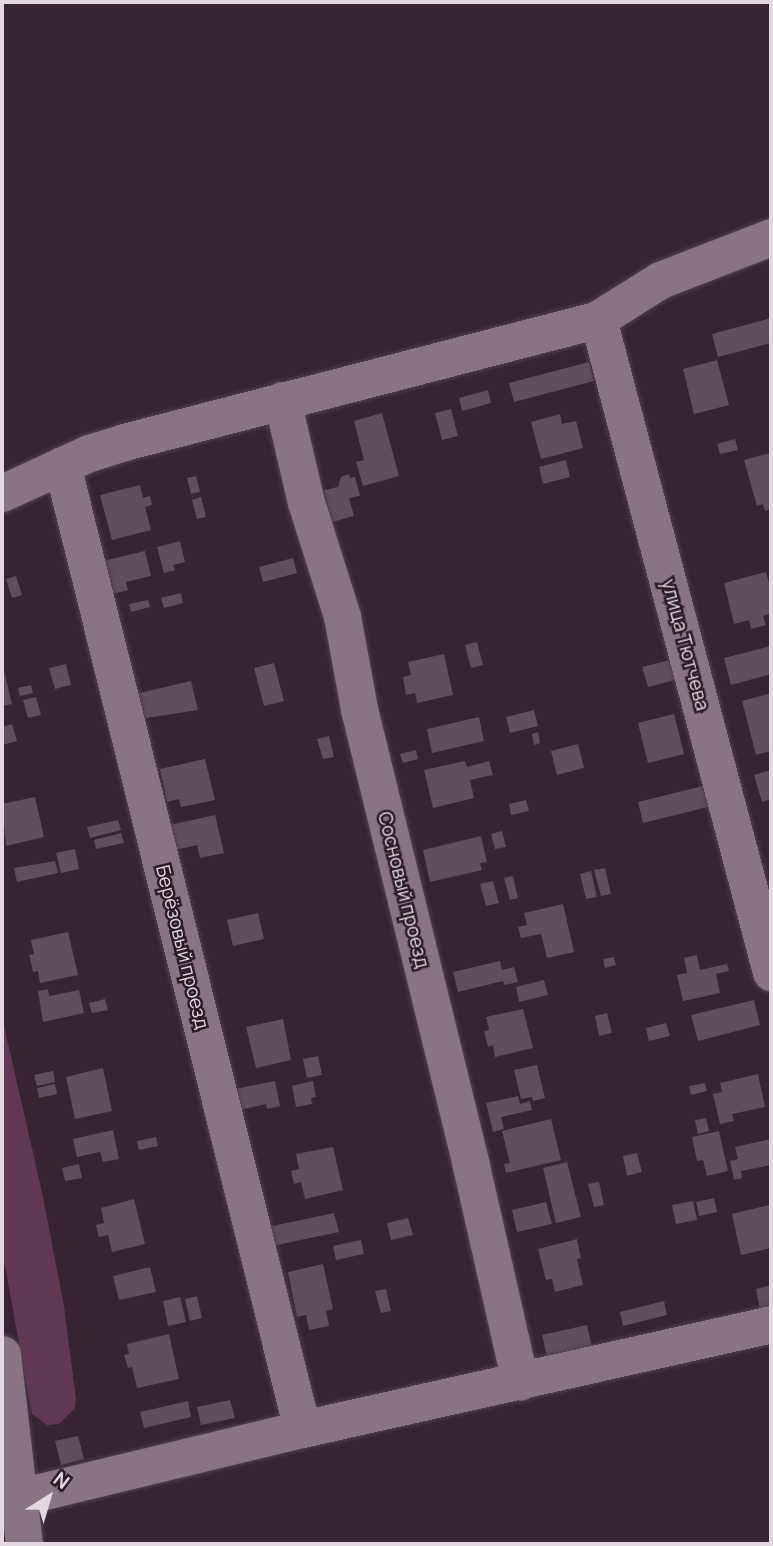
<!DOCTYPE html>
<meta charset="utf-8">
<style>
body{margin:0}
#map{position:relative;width:773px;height:1546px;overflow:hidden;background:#372331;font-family:Manrope,sans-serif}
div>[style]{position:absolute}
.green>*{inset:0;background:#603755}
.building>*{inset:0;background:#624d5c}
.roads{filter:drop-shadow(0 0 2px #51414d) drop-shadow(0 0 2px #51414d)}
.minor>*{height:37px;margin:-18.5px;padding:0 18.5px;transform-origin:18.5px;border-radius:18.5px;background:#8a7383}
span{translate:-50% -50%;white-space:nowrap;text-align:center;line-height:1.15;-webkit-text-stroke:5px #2c1a27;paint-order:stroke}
.street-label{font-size:19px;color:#e4d7e0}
.frame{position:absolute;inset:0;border:4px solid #e4d7e0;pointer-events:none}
.north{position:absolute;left:14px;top:1462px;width:70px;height:70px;-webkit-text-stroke:5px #2c1a27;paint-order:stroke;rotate:37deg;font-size:19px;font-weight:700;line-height:28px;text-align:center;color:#e4d7e0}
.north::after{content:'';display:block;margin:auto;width:24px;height:32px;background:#e4d7e0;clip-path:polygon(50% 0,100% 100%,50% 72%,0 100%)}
</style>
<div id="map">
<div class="green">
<i style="clip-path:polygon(2px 1017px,42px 1192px,64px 1306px,76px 1399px,75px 1408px,59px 1424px,47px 1425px,32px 1414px,2px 1250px)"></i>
</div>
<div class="building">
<i style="clip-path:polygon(771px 318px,771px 343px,718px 357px,712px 334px)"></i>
<i style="clip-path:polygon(717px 360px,729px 405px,694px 414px,683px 369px)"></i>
<i style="clip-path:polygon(589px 362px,594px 381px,514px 402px,509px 383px)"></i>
<i style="clip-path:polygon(488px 390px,491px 403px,462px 411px,459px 398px)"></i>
<i style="clip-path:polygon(451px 409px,458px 436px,442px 440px,435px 413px)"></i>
<i style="clip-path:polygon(382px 413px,399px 476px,363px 486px,356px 462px,364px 460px,354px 421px)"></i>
<i style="clip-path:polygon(560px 414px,562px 424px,576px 421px,583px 448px,541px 459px,531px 422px)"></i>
<i style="clip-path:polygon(735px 439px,738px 450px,720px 454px,717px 444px)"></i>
<i style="clip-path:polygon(771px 453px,771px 509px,765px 511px,763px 504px,757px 506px,744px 460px)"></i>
<i style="clip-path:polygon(566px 460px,570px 477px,543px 484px,539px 467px)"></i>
<i style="clip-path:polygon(349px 474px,350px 478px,355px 477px,360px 496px,349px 498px,354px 516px,332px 522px,324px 490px,338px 487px,341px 477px)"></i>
<i style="clip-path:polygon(196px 476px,200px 492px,191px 494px,187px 478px)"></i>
<i style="clip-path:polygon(140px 485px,143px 498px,150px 496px,152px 505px,145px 507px,151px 530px,112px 540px,100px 495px)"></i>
<i style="clip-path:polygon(201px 497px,206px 517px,197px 519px,192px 500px)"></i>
<i style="clip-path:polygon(180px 541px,185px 562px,173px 565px,175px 570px,164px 573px,157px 547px)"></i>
<i style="clip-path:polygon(145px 551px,151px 576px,126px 582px,128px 590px,113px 594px,103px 561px)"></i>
<i style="clip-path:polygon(293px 558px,297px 573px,263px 582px,259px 567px)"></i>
<i style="clip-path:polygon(766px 572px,771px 590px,771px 614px,763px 616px,766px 625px,751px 629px,749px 620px,734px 624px,724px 583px)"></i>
<i style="clip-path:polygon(16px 576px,22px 595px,12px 598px,6px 579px)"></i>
<i style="clip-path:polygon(181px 593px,183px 603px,164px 608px,161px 598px)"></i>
<i style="clip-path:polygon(148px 600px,150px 607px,131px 612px,129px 604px)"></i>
<i style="clip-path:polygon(477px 642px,483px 665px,471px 668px,465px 645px)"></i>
<i style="clip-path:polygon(771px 646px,771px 674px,731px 685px,724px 658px)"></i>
<i style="clip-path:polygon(444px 654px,453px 695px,417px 703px,415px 693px,406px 695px,403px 677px,411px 675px,408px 662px)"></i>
<i style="clip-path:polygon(670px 660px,675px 680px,648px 687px,642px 667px)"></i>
<i style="clip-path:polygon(274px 663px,284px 701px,264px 706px,254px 668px)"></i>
<i style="clip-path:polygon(66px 664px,71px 685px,55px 689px,49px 668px)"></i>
<i style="clip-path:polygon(3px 667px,12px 704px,2px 706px,2px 668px)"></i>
<i style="clip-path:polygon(191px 681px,198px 710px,140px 719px,135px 694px)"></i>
<i style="clip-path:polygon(31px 685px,33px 693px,20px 696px,18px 688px)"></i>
<i style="clip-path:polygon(771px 693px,771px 751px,756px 755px,742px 701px)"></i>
<i style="clip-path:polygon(36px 697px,41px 715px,28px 718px,23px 700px)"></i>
<i style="clip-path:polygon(534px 710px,538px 726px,510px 733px,506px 717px)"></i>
<i style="clip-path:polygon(674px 714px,684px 754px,648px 763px,638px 723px)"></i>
<i style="clip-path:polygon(479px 717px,484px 741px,432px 753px,427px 729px)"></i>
<i style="clip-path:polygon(12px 724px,17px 741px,2px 745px,2px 727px)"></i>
<i style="clip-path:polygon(538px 732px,540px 743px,534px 745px,532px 734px)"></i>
<i style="clip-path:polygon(329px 736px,334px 757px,323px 759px,317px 739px)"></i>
<i style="clip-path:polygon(578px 744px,584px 768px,557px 775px,551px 751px)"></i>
<i style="clip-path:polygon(416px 750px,418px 759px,403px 763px,400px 754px)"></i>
<i style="clip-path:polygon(205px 759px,215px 800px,181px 807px,179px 799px,167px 802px,160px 769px)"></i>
<i style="clip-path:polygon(465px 761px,467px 767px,489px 761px,493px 775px,470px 780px,474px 798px,433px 808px,424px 770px)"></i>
<i style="clip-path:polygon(771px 770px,771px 799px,762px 802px,754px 775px)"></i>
<i style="clip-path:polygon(703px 786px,708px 807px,643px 823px,638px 802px)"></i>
<i style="clip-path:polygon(35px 797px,44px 837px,6px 846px,2px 804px)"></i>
<i style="clip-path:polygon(526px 800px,529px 811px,511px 815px,509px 804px)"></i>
<i style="clip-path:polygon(215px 815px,224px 853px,200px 858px,197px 845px,175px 850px,170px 825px)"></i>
<i style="clip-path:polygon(118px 820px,121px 830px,90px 838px,87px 827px)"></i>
<i style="clip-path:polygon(502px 831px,506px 847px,495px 849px,491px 834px)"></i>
<i style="clip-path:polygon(121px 833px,124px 843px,96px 849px,94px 840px)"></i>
<i style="clip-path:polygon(481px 836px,487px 862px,480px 863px,482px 870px,430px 882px,423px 850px)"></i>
<i style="clip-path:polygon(75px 849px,79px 869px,61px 873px,56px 853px)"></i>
<i style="clip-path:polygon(55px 861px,58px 873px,17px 882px,14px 868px)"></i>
<i style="clip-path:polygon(605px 868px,611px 894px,601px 896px,594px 870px)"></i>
<i style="clip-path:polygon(591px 871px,597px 897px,586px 899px,580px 874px)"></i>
<i style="clip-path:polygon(513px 876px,518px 898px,510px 900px,504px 878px)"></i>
<i style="clip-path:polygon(493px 881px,499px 903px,486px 906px,480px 884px)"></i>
<i style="clip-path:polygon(563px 904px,574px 952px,547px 958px,541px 934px,521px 938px,518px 927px,527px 925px,524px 913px)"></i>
<i style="clip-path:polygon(258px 913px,264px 939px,233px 946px,227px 920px)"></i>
<i style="clip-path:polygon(68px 932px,78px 975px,40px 983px,38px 971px,33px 972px,29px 955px,34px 954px,31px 940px)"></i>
<i style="clip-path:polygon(697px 955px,700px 970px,727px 964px,729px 971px,716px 974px,720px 993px,683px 1001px,677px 975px,687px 973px,684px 958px)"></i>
<i style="clip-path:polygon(614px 957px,616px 965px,605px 968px,603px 959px)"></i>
<i style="clip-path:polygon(500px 961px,502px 970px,514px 967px,518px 982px,504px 985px,503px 981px,458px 992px,453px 972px)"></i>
<i style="clip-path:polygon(544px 980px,548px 995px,519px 1002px,516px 987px)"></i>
<i style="clip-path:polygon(48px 989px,49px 996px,79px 990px,84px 1013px,43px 1022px,38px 991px)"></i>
<i style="clip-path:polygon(105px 999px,108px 1010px,92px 1013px,89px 1003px)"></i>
<i style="clip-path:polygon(754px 1000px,760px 1025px,698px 1041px,691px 1015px)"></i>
<i style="clip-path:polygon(523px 1009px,533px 1048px,495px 1057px,493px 1045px,488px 1047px,484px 1031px,489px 1030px,486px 1017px)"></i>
<i style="clip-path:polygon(607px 1013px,612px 1033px,599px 1036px,595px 1016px)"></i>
<i style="clip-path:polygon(283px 1019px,291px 1060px,256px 1068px,246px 1027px)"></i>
<i style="clip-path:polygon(666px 1023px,670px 1036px,649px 1041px,646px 1028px)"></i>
<i style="clip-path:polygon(318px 1056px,322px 1075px,307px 1078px,303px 1059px)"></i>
<i style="clip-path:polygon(537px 1065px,545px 1098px,533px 1101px,532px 1097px,521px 1099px,514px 1070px)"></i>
<i style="clip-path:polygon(103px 1068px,112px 1111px,75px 1119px,66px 1077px)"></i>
<i style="clip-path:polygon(53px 1071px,55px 1082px,37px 1086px,34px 1075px)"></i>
<i style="clip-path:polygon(758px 1074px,765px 1107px,732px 1114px,734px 1121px,720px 1124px,713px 1094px,722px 1092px,720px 1083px)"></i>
<i style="clip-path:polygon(275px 1081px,280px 1106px,267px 1109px,266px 1104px,239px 1110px,235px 1089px)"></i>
<i style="clip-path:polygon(313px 1081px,316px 1097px,311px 1098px,312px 1104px,296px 1107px,292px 1086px)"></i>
<i style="clip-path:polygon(705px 1083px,707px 1091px,691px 1095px,689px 1086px)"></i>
<i style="clip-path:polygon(55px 1084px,57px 1094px,39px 1098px,37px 1088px)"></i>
<i style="clip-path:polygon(518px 1096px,520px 1104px,530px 1101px,532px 1110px,501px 1117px,504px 1129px,493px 1132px,486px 1103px)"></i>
<i style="clip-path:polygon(706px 1118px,709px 1131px,698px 1134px,695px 1120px)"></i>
<i style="clip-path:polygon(551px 1119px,561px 1160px,506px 1173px,504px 1164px,510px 1163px,502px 1131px)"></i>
<i style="clip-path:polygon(113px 1130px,119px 1159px,103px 1162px,100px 1152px,77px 1157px,73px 1139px)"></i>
<i style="clip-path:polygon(719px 1131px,728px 1171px,707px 1176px,703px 1160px,697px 1161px,692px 1137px)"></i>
<i style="clip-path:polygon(156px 1137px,158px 1146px,139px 1150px,137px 1141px)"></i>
<i style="clip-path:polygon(771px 1139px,771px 1165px,741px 1171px,742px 1178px,734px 1180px,730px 1161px,738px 1159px,735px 1147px)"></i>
<i style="clip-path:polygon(333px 1147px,343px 1190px,305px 1199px,301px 1182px,294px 1184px,291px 1171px,299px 1169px,296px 1154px)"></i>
<i style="clip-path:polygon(637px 1153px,642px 1172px,627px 1176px,623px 1156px)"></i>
<i style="clip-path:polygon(567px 1162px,581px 1217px,556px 1223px,543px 1168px)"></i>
<i style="clip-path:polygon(79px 1164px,82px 1178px,65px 1181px,62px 1168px)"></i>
<i style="clip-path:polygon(599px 1182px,604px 1205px,594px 1207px,588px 1184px)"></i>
<i style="clip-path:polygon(714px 1198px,717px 1212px,699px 1216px,696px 1202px)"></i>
<i style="clip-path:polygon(134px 1199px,145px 1244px,112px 1252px,108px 1235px,99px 1237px,96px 1225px,104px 1223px,101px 1208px)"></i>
<i style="clip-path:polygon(693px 1201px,697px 1220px,676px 1224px,672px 1205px)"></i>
<i style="clip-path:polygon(546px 1202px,552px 1224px,517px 1232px,512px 1210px)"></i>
<i style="clip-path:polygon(769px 1205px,771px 1248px,741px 1255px,732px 1214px)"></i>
<i style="clip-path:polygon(334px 1213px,339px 1232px,272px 1246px,268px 1227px)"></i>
<i style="clip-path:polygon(408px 1218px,413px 1235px,391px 1240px,387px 1223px)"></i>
<i style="clip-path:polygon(577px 1239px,581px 1258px,577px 1259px,583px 1285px,555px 1292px,552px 1279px,546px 1280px,538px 1249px)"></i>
<i style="clip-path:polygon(361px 1240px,364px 1254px,336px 1260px,333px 1246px)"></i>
<i style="clip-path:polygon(323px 1264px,333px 1309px,326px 1311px,329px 1326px,309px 1330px,306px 1315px,297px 1317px,288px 1272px)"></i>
<i style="clip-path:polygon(150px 1267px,156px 1292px,119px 1300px,113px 1276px)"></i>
<i style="clip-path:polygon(771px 1285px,771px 1306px,760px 1309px,756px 1289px)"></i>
<i style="clip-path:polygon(386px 1289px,391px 1311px,381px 1313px,375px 1291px)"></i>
<i style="clip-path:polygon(197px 1296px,202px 1318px,190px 1321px,185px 1299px)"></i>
<i style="clip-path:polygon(180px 1297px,186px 1322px,168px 1326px,163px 1301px)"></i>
<i style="clip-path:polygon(664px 1301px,667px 1315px,623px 1326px,620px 1312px)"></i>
<i style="clip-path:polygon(587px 1325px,592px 1347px,547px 1357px,542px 1335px)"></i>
<i style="clip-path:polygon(169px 1334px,179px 1379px,137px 1388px,132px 1367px,128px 1368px,124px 1355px,129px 1354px,127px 1344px)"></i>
<i style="clip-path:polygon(230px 1400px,235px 1418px,201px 1425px,197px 1407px)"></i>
<i style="clip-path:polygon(188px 1401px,191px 1417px,144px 1428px,140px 1412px)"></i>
<i style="clip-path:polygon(78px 1436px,84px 1459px,61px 1465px,55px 1441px)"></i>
</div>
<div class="roads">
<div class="minor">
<i style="left:598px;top:319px;width:676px;rotate:75.16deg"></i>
<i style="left:282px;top:400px;width:105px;rotate:76.8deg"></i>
<i style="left:306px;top:502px;width:120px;rotate:72.5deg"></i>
<i style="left:342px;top:616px;width:95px;rotate:79.6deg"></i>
<i style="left:359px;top:709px;width:471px;rotate:76.2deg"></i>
<i style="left:471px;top:1166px;width:221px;rotate:77.2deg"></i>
<i style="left:62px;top:465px;width:993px;rotate:76.02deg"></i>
<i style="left:2px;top:493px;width:96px;rotate:-24.7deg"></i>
<i style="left:89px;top:453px;width:37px;rotate:-17deg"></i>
<i style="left:124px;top:442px;width:490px;rotate:-14.5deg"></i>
<i style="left:598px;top:319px;width:73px;rotate:-32.2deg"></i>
<i style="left:660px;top:280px;width:119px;rotate:-21.2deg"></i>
<i style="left:2px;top:1354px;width:191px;rotate:83.4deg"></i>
<i style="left:20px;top:1497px;width:290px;rotate:-13.6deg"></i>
<i style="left:302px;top:1429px;width:481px;rotate:-12.6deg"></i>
</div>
</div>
<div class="street-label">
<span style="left:685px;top:645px;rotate:75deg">улица Тютчева</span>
<span style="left:403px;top:890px;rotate:76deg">Сосновый проезд</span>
<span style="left:182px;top:947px;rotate:76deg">Берёзовый проезд</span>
</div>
<div class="frame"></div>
<div class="north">N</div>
</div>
